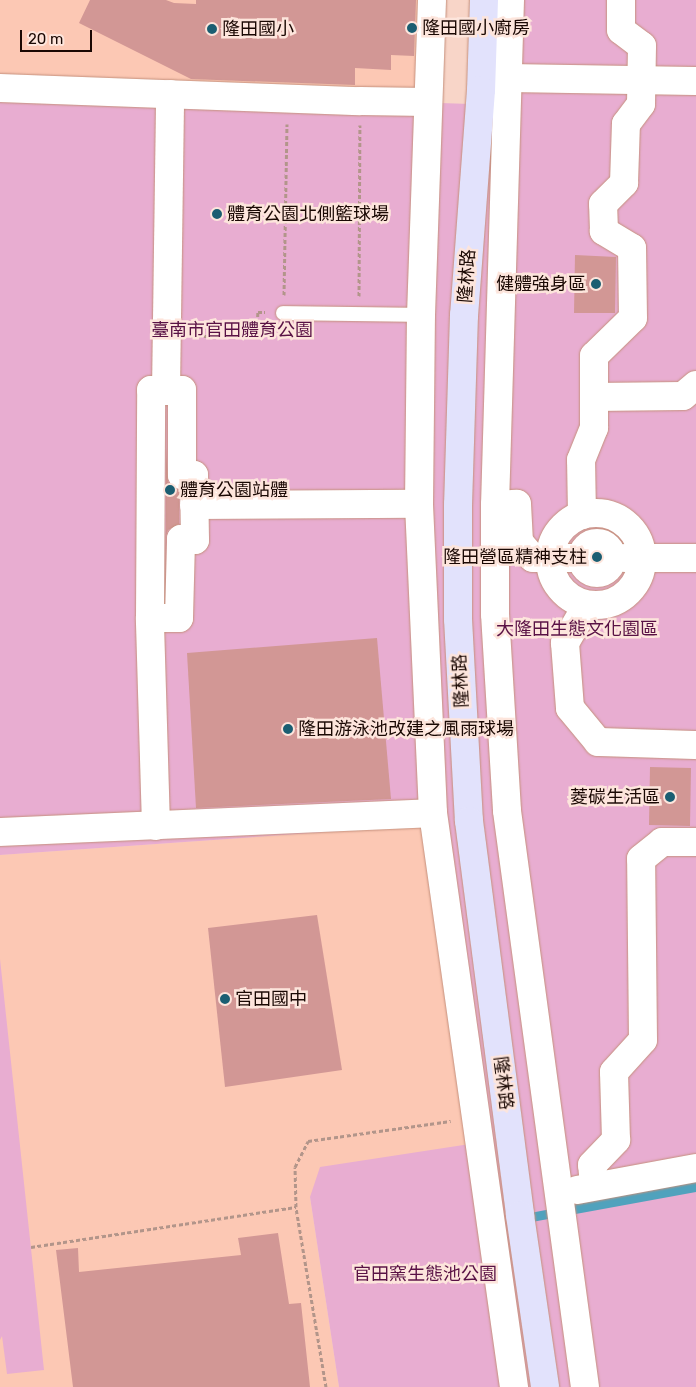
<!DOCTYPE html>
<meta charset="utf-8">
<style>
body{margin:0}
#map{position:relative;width:696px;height:1387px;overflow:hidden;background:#f8d5c8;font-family:Rubik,"Noto Sans TC",sans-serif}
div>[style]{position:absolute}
.built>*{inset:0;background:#fcc8b4}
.green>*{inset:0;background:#e8add1}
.water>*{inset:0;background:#50a2bd}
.building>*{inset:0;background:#d29795}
.path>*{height:3px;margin-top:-1.5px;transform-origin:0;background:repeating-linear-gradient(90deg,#b2958a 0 4px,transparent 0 6.5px)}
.roads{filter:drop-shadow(0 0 1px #c5907c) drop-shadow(0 0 1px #c5907c)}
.lane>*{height:14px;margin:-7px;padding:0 7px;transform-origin:7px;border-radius:7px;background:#fff}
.street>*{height:28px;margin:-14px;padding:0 14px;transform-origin:14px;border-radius:14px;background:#fff}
.street>.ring{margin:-14px;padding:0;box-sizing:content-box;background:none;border:28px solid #fff;border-radius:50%}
.secondary>*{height:28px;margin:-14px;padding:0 14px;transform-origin:14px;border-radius:14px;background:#e2e2fc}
.dots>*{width:14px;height:14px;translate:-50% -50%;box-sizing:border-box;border:2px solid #fde5dc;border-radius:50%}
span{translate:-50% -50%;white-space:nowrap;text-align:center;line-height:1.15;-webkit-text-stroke:5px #fde5dc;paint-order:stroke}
.poi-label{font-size:18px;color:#1a0803}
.left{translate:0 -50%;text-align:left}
.right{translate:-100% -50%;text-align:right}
.street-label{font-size:18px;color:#1a0803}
.park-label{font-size:18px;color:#591145}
.scale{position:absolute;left:20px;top:30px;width:72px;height:22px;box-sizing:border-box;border:2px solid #1a0803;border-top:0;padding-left:6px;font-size:15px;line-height:18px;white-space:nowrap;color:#1a0803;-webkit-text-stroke:4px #fde5dc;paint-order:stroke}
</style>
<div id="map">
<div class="built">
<i style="clip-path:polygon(0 0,426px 0,423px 88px,0 88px)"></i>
<i style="clip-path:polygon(426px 825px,470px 1144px,310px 1197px,339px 1387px,0 1387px,0 855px)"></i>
</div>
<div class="green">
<i style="clip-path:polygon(482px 0,696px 0,696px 1387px,339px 1387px,310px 1197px,320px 1167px,470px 1144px,426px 825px,0 855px,0 88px,470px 104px)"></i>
<i style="clip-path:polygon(0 959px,44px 1370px,7px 1374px,2px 1336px,0 1340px)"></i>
</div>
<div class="water">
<i style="clip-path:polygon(696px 1181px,696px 1192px,521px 1224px,520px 1215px)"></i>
</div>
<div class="building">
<i style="clip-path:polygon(90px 0,166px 0,174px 3px,196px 4px,196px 0,416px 0,414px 56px,391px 55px,391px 70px,355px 68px,355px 85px,191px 79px,79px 23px)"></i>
<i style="clip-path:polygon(575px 255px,616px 257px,615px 313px,574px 313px)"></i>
<i style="clip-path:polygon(166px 447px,168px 482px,179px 490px,179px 524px,168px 530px,166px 536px)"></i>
<i style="clip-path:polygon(592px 546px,601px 546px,609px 555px,607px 567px,599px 571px,591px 570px,598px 558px)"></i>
<i style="clip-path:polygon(377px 638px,391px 799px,196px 808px,187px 653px)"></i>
<i style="clip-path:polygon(650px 767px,691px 768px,690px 826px,649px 825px)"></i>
<i style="clip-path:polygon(317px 915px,342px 1070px,225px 1087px,208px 928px)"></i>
<i style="clip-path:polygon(278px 1233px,289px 1304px,301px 1303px,310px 1387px,73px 1387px,56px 1250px,78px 1248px,79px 1272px,241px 1255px,238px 1238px)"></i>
</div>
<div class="path">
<i style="left:284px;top:295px;width:171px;rotate:-89deg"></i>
<i style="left:359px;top:296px;width:171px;rotate:-89.7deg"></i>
<i style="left:191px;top:336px;width:66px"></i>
<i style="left:257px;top:336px;width:24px;rotate:-88deg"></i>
<i style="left:258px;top:312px;width:7px"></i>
<i style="left:31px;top:1247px;width:268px;rotate:-8.6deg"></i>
<i style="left:326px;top:1387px;width:182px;rotate:-99.5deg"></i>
<i style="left:296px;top:1207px;width:40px;rotate:-91.4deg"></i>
<i style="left:295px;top:1167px;width:29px;rotate:-63deg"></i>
<i style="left:308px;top:1141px;width:144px;rotate:-8deg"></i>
</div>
<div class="roads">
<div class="lane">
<i style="left:283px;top:313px;width:138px;rotate:0.8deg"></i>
</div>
<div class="street">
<i style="left:510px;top:0;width:505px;rotate:91.7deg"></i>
<i style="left:495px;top:505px;width:109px;rotate:90deg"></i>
<i style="left:495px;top:614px;width:197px;rotate:86.5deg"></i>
<i style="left:507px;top:811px;width:581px;rotate:82.29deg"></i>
<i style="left:507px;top:78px;width:189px;rotate:0.9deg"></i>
<i style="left:0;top:88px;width:360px;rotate:2.1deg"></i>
<i style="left:360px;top:101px;width:67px;rotate:0.9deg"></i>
<i style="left:594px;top:397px;width:89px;rotate:-0.6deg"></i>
<i style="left:683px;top:396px;width:17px;rotate:-40deg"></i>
<i style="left:194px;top:505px;width:225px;rotate:-0.3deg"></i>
<i style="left:495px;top:505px;width:22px;rotate:-3deg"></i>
<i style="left:517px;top:504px;width:38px;rotate:87deg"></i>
<i style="left:519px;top:542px;width:21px;rotate:49deg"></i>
<i style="left:533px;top:558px;width:49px"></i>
<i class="ring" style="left:550px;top:513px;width:64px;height:64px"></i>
<i style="left:582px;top:515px;width:55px;rotate:-91deg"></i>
<i style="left:581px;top:460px;width:35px;rotate:-68deg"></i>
<i style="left:594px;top:428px;width:72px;rotate:-90deg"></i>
<i style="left:594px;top:356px;width:54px;rotate:-44.3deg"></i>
<i style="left:633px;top:318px;width:70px;rotate:-90.8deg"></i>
<i style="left:632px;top:248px;width:33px;rotate:-149deg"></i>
<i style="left:604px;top:231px;width:27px;rotate:-92deg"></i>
<i style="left:603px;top:204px;width:30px;rotate:-45deg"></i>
<i style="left:624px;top:183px;width:59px;rotate:-88.1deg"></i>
<i style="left:626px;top:124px;width:25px;rotate:-53deg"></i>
<i style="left:641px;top:104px;width:58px;rotate:-89deg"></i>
<i style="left:642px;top:46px;width:26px;rotate:-143deg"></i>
<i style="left:621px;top:30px;width:30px;rotate:-90deg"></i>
<i class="ring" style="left:582px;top:543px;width:2px;height:2px"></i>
<i style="left:625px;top:558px;width:71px"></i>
<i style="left:587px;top:605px;width:44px;rotate:120.1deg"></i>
<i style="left:565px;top:643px;width:65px;rotate:85.6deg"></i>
<i style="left:570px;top:708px;width:44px;rotate:50.5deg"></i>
<i style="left:598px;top:742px;width:98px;rotate:1.8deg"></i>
<i style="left:150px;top:618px;width:228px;rotate:-89.7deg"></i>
<i style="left:151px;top:390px;width:15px;rotate:4deg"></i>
<i style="left:433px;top:813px;width:580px;rotate:81.97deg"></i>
<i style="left:156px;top:826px;width:208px;rotate:-91.7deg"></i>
<i style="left:150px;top:618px;width:29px"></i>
<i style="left:179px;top:618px;width:79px;rotate:-88.5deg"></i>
<i style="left:181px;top:539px;width:14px;rotate:4deg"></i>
<i style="left:195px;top:540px;width:65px;rotate:-90.9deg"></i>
<i style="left:194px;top:475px;width:12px;rotate:180deg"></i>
<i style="left:182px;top:475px;width:85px;rotate:-90deg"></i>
<i style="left:182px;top:390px;width:16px;rotate:176deg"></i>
<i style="left:166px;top:391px;width:297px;rotate:-89.2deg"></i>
<i style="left:0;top:832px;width:433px;rotate:-2.5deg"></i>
<i style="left:433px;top:813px;width:309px;rotate:-92.6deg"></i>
<i style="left:419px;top:504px;width:189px;rotate:-89.4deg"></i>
<i style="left:421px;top:315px;width:315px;rotate:-88deg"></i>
<i style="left:594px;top:1186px;width:21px;rotate:-95deg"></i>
<i style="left:592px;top:1165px;width:35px;rotate:-46deg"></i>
<i style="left:616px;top:1140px;width:68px;rotate:-91.7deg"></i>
<i style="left:614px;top:1072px;width:43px;rotate:-47.8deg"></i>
<i style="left:643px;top:1040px;width:181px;rotate:-90.6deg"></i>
<i style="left:641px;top:859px;width:27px;rotate:-39deg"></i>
<i style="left:662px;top:842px;width:34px"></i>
<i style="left:577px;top:1190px;width:121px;rotate:-10.5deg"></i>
</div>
<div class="secondary">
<i style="left:484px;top:0;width:90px;rotate:91.9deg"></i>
<i style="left:481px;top:90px;width:226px;rotate:94.3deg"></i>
<i style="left:464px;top:315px;width:190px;rotate:91.8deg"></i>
<i style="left:458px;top:505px;width:114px;rotate:90deg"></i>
<i style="left:458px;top:619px;width:202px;rotate:86.9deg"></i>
<i style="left:469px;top:821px;width:397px;rotate:82.6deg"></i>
<i style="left:520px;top:1215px;width:174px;rotate:81.7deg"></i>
</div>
</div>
<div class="dots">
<i style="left:412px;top:28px;background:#1b5e72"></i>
<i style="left:212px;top:29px;background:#1b5e72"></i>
<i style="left:217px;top:214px;background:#1b5e72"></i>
<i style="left:596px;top:284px;background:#1b5e72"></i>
<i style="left:170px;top:490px;background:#1b5e72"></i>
<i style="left:597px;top:557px;background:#1b5e72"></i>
<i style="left:288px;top:729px;background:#1b5e72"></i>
<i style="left:670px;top:797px;background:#1b5e72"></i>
<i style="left:225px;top:999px;background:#1b5e72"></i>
</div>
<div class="poi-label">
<span class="left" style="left:422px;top:28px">隆田國小廚房</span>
<span class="left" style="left:222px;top:29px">隆田國小</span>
<span class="left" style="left:227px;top:214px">體育公園北側籃球場</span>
<span class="right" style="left:586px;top:284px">健體強身區</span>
<span class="left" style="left:180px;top:490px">體育公園站體</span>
<span class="right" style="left:587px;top:557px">隆田營區精神支柱</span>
<span class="left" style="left:298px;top:729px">隆田游泳池改建之風雨球場</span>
<span class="right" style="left:660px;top:797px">菱碳生活區</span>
<span class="left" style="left:235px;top:999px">官田國中</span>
</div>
<div class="street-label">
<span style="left:467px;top:276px;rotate:-86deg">隆林路</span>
<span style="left:461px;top:681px;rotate:-93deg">隆林路</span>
<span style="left:503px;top:1083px;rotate:83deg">隆林路</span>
</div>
<div class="park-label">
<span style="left:232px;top:330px">臺南市官田體育公園</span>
<span style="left:577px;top:629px">大隆田生態文化園區</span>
<span style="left:425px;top:1274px">官田窯生態池公園</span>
</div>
<div class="scale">20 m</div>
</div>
